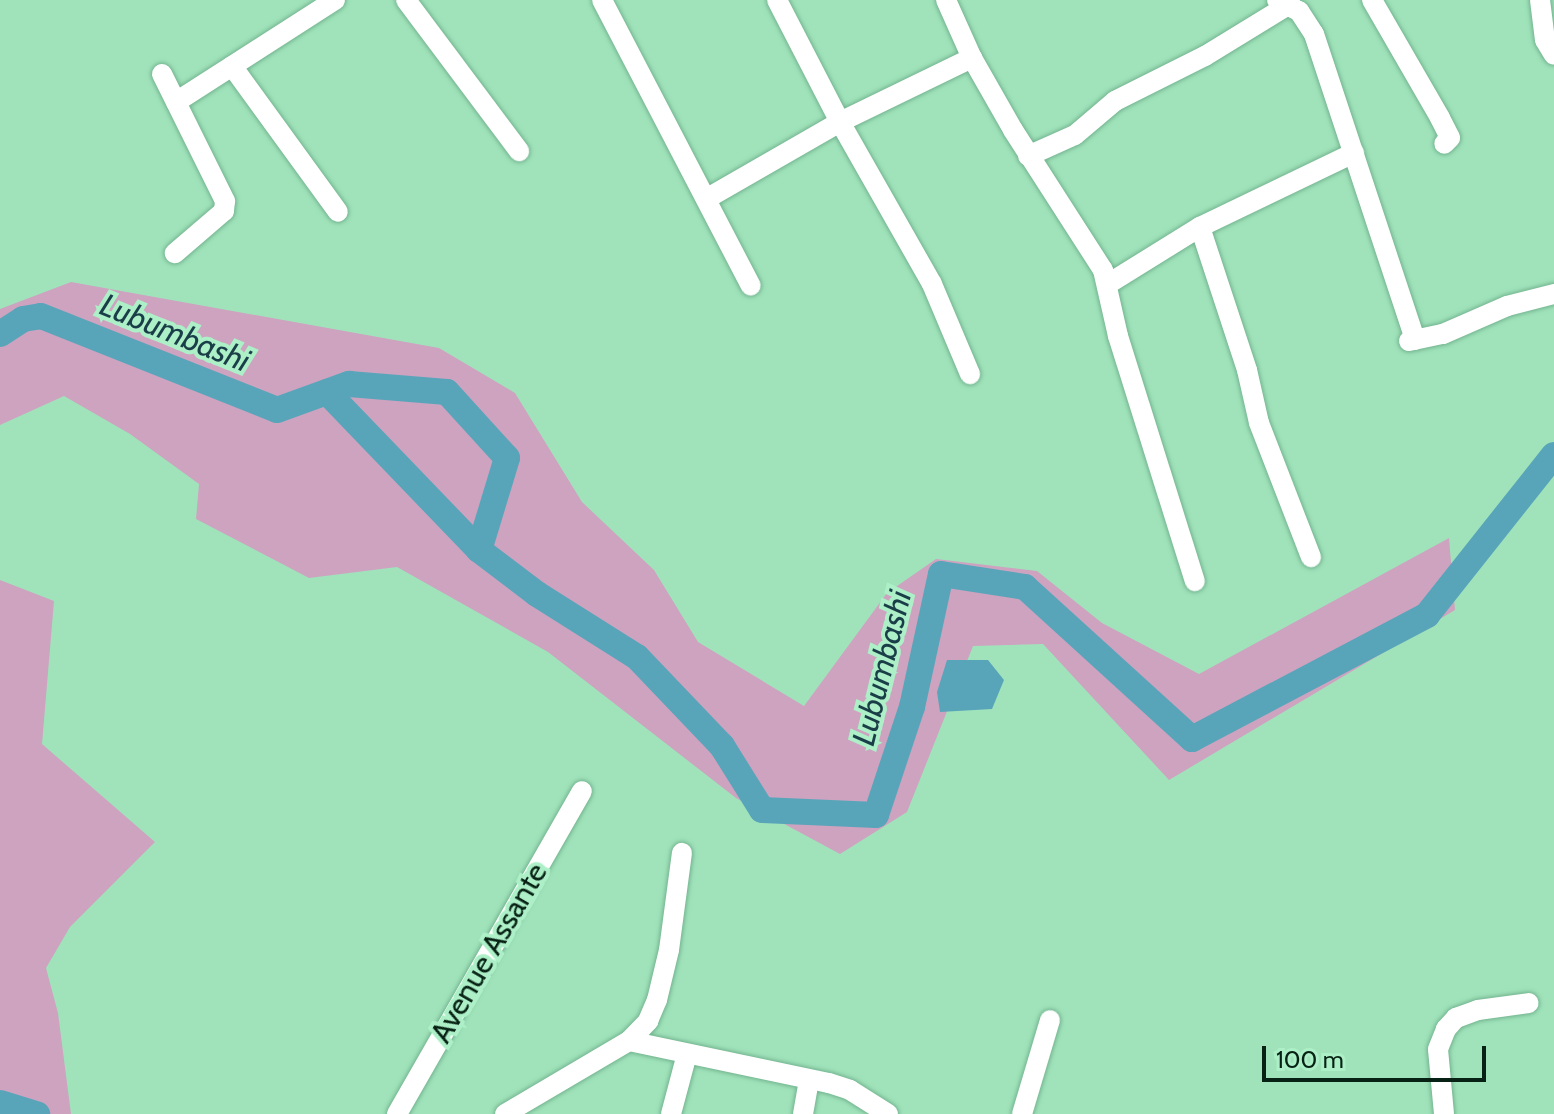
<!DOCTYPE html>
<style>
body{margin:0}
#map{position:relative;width:1554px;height:1114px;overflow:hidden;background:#a0e3bb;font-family:Cabin,sans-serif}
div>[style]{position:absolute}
.green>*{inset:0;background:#cda3c0}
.water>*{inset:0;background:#58a5ba}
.river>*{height:26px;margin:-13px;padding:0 13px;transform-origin:13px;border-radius:13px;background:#58a5ba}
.roads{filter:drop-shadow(0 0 2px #73b48f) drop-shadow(0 0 2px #73b48f)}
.minor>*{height:20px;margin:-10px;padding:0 10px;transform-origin:10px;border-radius:10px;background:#fff}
span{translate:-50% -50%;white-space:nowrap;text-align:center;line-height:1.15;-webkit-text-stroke:8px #adf0c8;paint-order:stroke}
.street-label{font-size:30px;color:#072214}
.water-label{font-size:32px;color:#1a3e48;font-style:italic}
.scale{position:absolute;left:1262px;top:1046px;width:224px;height:36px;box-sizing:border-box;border:4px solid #072214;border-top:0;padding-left:10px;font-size:24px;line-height:28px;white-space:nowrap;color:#072214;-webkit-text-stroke:6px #adf0c8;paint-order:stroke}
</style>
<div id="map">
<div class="green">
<i style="clip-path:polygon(71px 282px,439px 348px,515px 393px,582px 502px,654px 570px,698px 642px,804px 706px,887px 593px,936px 559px,1037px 571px,1102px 623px,1199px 674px,1449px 538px,1455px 610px,1169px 780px,1043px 644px,973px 646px,907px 812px,840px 854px,736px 798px,548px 652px,397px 567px,309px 578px,196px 519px,199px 484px,130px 434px,64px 396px,0 425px,0 309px)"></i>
<i style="clip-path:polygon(0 580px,54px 601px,42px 744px,155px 842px,70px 927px,46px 968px,58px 1013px,71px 1114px,0 1114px)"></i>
</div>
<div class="water">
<i style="clip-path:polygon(947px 660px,988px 660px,1004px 680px,992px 709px,940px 712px,937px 692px)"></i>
</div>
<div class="river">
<i style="left:0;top:334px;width:27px;rotate:-33deg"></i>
<i style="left:23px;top:319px;width:18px;rotate:-9deg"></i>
<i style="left:41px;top:316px;width:254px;rotate:21.7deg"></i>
<i style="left:277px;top:410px;width:77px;rotate:-19.9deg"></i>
<i style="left:349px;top:384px;width:98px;rotate:4.7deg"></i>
<i style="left:447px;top:392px;width:89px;rotate:47.7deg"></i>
<i style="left:507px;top:458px;width:96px;rotate:106.9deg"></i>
<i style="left:479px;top:550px;width:73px;rotate:37.2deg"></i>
<i style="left:537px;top:594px;width:118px;rotate:32.2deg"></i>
<i style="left:637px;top:657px;width:123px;rotate:46.3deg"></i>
<i style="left:722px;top:746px;width:75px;rotate:58deg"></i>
<i style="left:762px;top:810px;width:114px;rotate:2.5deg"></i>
<i style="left:876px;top:815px;width:114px;rotate:-71.6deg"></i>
<i style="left:912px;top:707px;width:136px;rotate:-77.7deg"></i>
<i style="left:941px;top:574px;width:85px;rotate:8.8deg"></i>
<i style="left:1025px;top:587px;width:226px;rotate:42.3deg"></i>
<i style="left:1192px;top:739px;width:266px;rotate:-27.8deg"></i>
<i style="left:1427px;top:615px;width:204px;rotate:-51.6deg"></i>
<i style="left:327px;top:392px;width:219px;rotate:46.1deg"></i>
<i style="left:0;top:1103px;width:39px;rotate:17deg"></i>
</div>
<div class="roads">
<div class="minor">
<i style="left:406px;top:0;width:189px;rotate:53.2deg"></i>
<i style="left:602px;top:0;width:322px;rotate:62.5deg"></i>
<i style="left:777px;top:0;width:137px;rotate:62.7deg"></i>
<i style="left:840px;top:122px;width:186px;rotate:60.4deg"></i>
<i style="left:932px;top:284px;width:98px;rotate:67.1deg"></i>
<i style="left:946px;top:0;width:64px;rotate:65.9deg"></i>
<i style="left:972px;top:58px;width:83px;rotate:60.3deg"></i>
<i style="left:1013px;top:130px;width:166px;rotate:57.3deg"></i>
<i style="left:1103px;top:270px;width:68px;rotate:77.2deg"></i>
<i style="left:1118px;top:336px;width:257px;rotate:72.6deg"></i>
<i style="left:1277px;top:0;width:25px;rotate:27deg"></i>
<i style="left:1299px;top:11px;width:27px;rotate:57deg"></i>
<i style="left:1314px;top:34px;width:322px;rotate:71.7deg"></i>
<i style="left:1372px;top:0;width:136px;rotate:60deg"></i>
<i style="left:1440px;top:118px;width:22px;rotate:63deg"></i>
<i style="left:1450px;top:138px;width:8px;rotate:135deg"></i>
<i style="left:1540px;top:0;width:40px;rotate:82.9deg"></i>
<i style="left:1545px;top:40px;width:17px;rotate:59deg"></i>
<i style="left:232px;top:66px;width:180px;rotate:54deg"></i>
<i style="left:162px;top:74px;width:142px;rotate:63.6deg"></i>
<i style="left:225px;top:201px;width:10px;rotate:96deg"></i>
<i style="left:224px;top:211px;width:65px;rotate:139.4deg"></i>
<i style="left:176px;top:102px;width:189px;rotate:-32.7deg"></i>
<i style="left:1028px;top:156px;width:51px;rotate:-24.1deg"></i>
<i style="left:1075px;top:135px;width:52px;rotate:-40.4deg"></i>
<i style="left:1115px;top:101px;width:101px;rotate:-26.6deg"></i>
<i style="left:1205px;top:56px;width:100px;rotate:-31.5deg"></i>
<i style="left:706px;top:199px;width:155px;rotate:-29.9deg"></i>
<i style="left:840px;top:122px;width:147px;rotate:-25.9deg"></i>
<i style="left:1200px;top:227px;width:151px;rotate:71.8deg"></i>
<i style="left:1247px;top:370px;width:54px;rotate:77.2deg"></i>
<i style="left:1259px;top:423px;width:144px;rotate:68.8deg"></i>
<i style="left:1108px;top:284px;width:108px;rotate:-31.8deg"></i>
<i style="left:1200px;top:227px;width:171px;rotate:-25.7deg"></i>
<i style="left:1409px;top:341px;width:35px;rotate:-12deg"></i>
<i style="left:1443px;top:334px;width:70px;rotate:-23.6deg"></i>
<i style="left:1507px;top:306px;width:49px;rotate:-14.3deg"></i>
<i style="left:629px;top:1041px;width:204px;rotate:11.9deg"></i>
<i style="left:829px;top:1083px;width:22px;rotate:18deg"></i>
<i style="left:850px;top:1090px;width:45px;rotate:32.3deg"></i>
<i style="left:397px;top:1114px;width:372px;rotate:-60.2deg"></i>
<i style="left:505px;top:1114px;width:144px;rotate:-30.5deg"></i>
<i style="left:629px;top:1041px;width:28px;rotate:-46deg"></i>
<i style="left:648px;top:1021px;width:23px;rotate:-67deg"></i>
<i style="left:657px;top:1000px;width:51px;rotate:-76.5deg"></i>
<i style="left:669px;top:950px;width:98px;rotate:-82.4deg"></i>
<i style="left:671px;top:1114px;width:62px;rotate:-75.1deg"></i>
<i style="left:803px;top:1114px;width:34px;rotate:-80deg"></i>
<i style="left:1022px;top:1114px;width:98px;rotate:-73.4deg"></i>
<i style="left:1444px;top:1114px;width:65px;rotate:-95.3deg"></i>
<i style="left:1438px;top:1049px;width:22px;rotate:-68deg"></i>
<i style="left:1446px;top:1029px;width:15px;rotate:-48deg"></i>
<i style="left:1456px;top:1018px;width:23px;rotate:-20deg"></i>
<i style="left:1478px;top:1010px;width:51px;rotate:-7.8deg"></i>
</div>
</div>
<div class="street-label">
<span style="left:489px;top:953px;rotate:-60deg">Avenue Assante</span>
</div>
<div class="water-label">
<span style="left:175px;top:333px;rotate:22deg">Lubumbashi</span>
<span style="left:882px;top:668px;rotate:-76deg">Lubumbashi</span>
</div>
<div class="scale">100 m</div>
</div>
